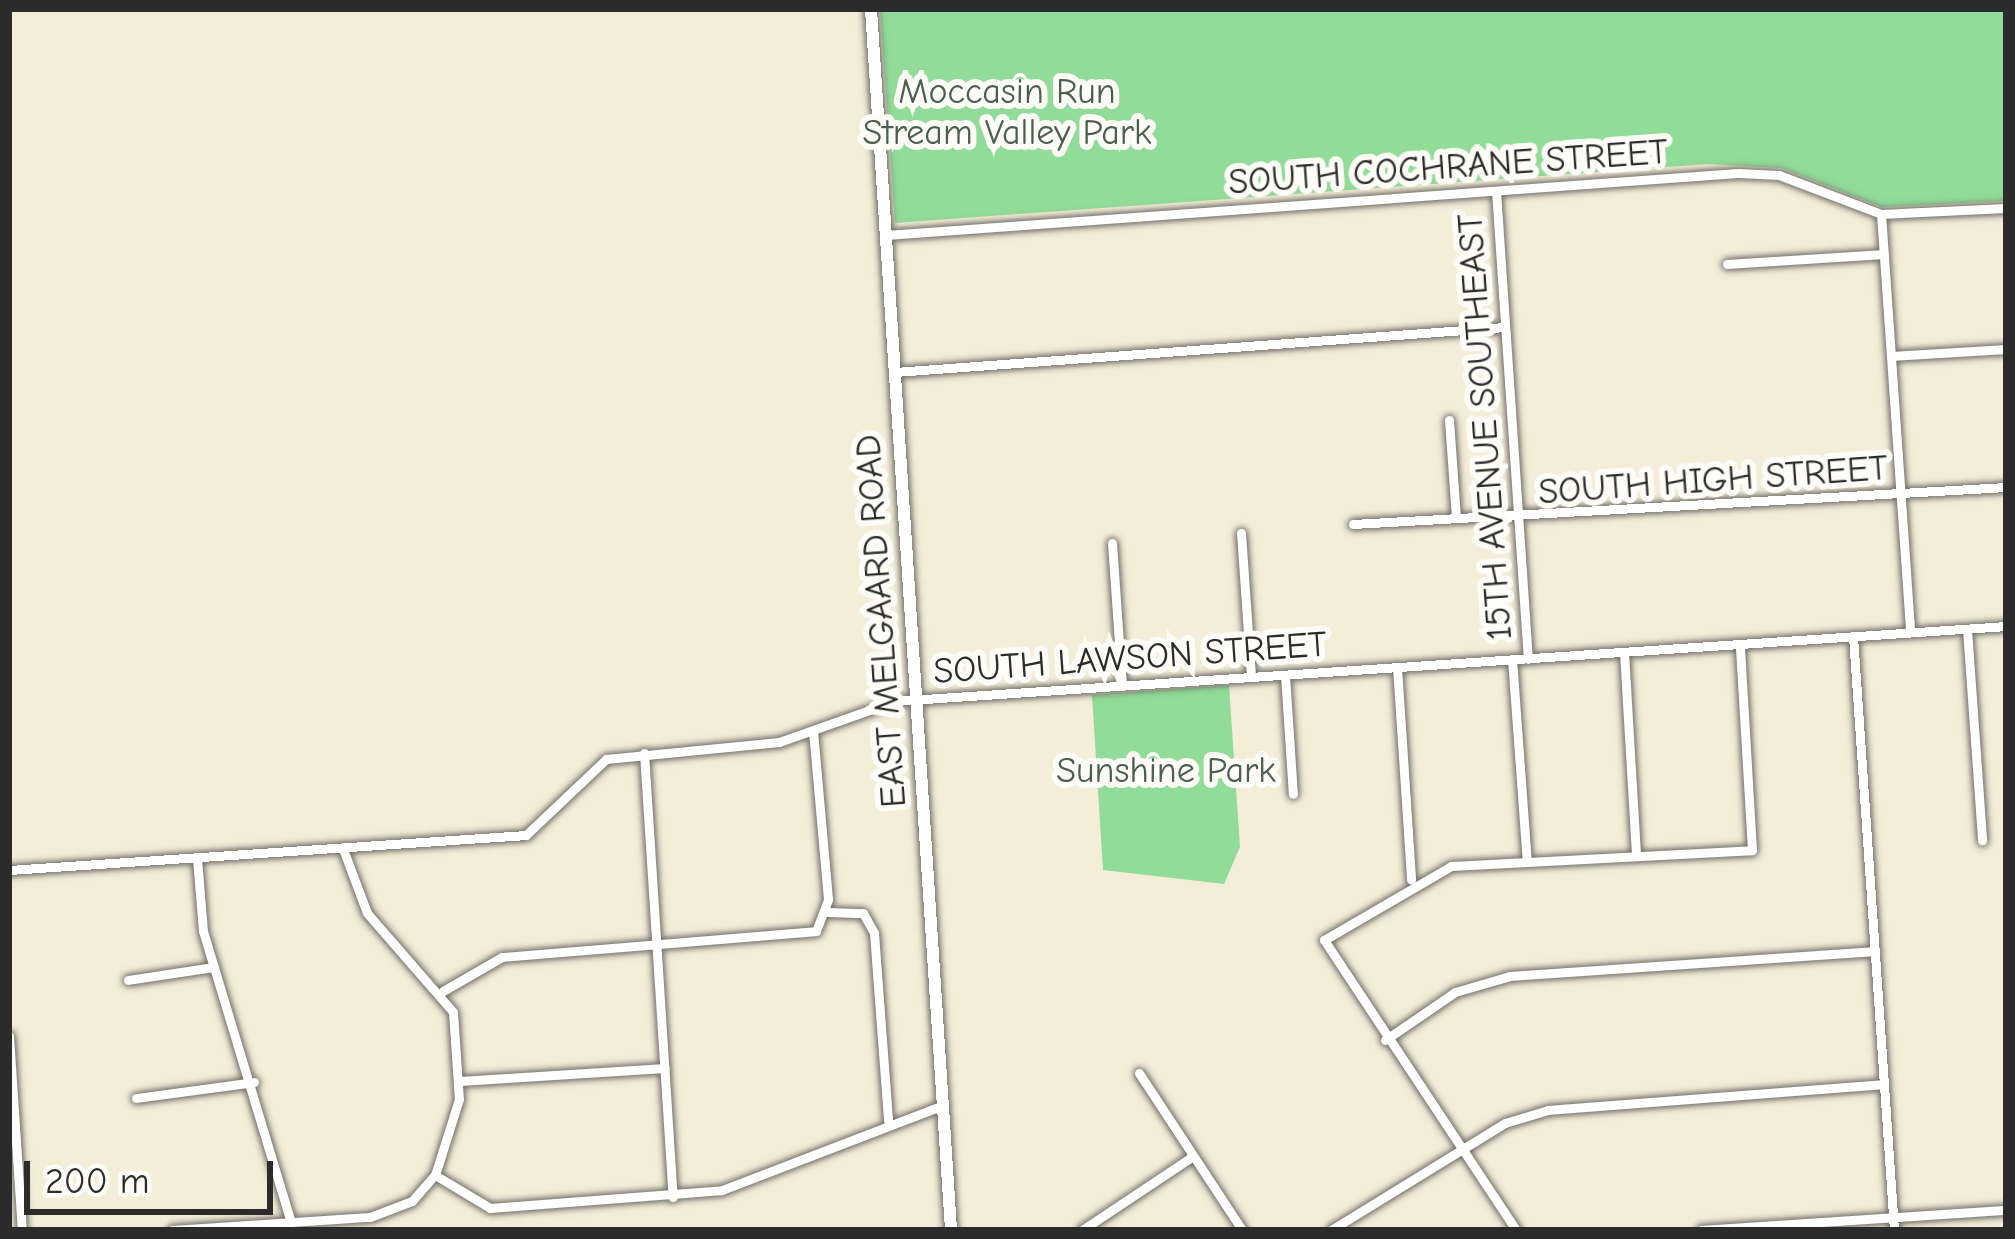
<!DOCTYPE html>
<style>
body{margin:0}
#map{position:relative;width:2015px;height:1239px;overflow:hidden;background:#f4edd8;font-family:"Comic Neue",sans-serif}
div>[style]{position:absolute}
.green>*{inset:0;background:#91dc98}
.roads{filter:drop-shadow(0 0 3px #716f68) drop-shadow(0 0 3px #716f68)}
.minor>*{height:9px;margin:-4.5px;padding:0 4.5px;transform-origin:4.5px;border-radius:4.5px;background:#fff}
.major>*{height:12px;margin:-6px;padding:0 6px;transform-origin:6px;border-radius:6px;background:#fff}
span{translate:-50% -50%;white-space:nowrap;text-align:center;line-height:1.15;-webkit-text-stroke:12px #fdfcf7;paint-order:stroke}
.park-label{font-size:36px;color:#4a604c}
.street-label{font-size:36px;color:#2b2b2b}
.frame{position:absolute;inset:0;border:12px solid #2b2b2b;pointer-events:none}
.scale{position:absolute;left:24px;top:1161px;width:249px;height:54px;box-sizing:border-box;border:6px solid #2b2b2b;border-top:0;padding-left:15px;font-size:36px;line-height:42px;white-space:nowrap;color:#2b2b2b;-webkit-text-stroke:9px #fdfcf7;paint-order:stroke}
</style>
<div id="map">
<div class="green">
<i style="clip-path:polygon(880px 9px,2006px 9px,2006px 201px,1882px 207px,1781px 168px,1708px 164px,895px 223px)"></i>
<i style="clip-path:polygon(1229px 685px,1240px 847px,1224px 884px,1103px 870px,1092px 695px)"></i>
</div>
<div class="roads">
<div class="minor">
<i style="left:1496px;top:191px;width:469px;rotate:86.1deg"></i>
<i style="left:1881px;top:214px;width:419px;rotate:86deg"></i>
<i style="left:886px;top:235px;width:854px;rotate:-4.16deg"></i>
<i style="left:1738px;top:173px;width:41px;rotate:2.8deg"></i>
<i style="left:1779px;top:175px;width:109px;rotate:20.9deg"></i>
<i style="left:1881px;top:214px;width:125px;rotate:-2.7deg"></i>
<i style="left:1727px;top:264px;width:157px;rotate:-3.6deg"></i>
<i style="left:1891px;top:356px;width:115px;rotate:-3.5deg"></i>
<i style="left:895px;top:372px;width:612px;rotate:-4.22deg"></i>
<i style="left:1449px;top:420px;width:97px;rotate:85.9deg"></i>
<i style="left:1353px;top:524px;width:654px;rotate:-3.24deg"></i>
<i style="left:1241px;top:533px;width:144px;rotate:86deg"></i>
<i style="left:1112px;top:543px;width:143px;rotate:86deg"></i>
<i style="left:1967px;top:629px;width:212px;rotate:85.9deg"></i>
<i style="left:1853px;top:636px;width:595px;rotate:86.05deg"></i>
<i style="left:1624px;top:652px;width:204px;rotate:86.6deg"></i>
<i style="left:1512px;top:659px;width:203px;rotate:85.8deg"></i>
<i style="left:1397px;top:667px;width:213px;rotate:86.2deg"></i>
<i style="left:1285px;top:675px;width:119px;rotate:86.2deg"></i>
<i style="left:644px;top:753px;width:445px;rotate:86.3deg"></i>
<i style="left:343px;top:849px;width:68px;rotate:69.4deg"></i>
<i style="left:367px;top:913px;width:131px;rotate:49deg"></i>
<i style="left:453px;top:1012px;width:87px;rotate:86.1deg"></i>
<i style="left:459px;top:1099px;width:80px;rotate:107.5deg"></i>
<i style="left:197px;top:858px;width:73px;rotate:85.3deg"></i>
<i style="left:203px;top:931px;width:304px;rotate:73.2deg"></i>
<i style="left:9px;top:870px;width:518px;rotate:-3.87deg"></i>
<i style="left:526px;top:835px;width:110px;rotate:-43.5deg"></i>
<i style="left:606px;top:759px;width:174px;rotate:-5.6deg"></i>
<i style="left:779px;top:742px;width:123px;rotate:-19.5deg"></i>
<i style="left:895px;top:701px;width:1114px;rotate:-3.86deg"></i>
<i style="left:828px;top:912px;width:35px;rotate:2deg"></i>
<i style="left:863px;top:913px;width:23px;rotate:61deg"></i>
<i style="left:874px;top:933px;width:188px;rotate:85.7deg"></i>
<i style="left:128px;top:980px;width:87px;rotate:-8.6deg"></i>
<i style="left:443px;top:991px;width:68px;rotate:-30deg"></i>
<i style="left:502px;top:957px;width:315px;rotate:-4.7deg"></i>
<i style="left:816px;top:931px;width:34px;rotate:-69deg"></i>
<i style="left:828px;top:899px;width:168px;rotate:-95.1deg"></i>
<i style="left:9px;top:1036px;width:194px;rotate:86.2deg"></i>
<i style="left:1385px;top:1040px;width:85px;rotate:-34.4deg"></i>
<i style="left:1455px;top:992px;width:57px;rotate:-16.2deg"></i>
<i style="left:1510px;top:976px;width:366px;rotate:-3.9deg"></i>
<i style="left:1139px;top:1073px;width:188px;rotate:56.7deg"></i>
<i style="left:460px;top:1081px;width:205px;rotate:-3.6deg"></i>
<i style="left:136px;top:1098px;width:119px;rotate:-7.7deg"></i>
<i style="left:172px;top:1230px;width:198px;rotate:-3.8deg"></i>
<i style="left:370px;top:1217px;width:45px;rotate:-20.9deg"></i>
<i style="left:412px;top:1201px;width:35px;rotate:-49deg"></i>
<i style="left:435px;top:1175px;width:64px;rotate:31deg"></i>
<i style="left:490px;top:1208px;width:233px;rotate:-4.4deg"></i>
<i style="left:722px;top:1190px;width:237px;rotate:-21deg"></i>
<i style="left:1082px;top:1230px;width:133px;rotate:-33.7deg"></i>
<i style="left:1331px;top:1230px;width:204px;rotate:-31.6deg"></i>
<i style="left:1505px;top:1123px;width:45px;rotate:-16.8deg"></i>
<i style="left:1548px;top:1110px;width:337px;rotate:-4.4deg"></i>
<i style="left:1516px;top:1230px;width:348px;rotate:-123.5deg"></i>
<i style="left:1324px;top:940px;width:147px;rotate:-30.2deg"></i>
<i style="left:1451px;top:866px;width:301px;rotate:-3deg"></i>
<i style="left:1752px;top:850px;width:205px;rotate:-93.4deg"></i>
<i style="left:1701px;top:1230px;width:306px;rotate:-3.8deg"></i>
</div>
<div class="major">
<i style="left:871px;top:9px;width:1224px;rotate:86.25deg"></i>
</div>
</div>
<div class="park-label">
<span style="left:1007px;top:112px">Moccasin Run<br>Stream Valley Park</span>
<span style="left:1166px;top:771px">Sunshine Park</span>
</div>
<div class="street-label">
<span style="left:1448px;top:167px;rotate:-4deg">SOUTH COCHRANE STREET</span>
<span style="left:1485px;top:427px;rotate:-94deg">15TH AVENUE SOUTHEAST</span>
<span style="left:1713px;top:480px;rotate:-4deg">SOUTH HIGH STREET</span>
<span style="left:881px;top:621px;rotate:-94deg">EAST MELGAARD ROAD</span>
<span style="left:1130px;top:658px;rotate:-4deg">SOUTH LAWSON STREET</span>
</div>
<div class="frame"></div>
<div class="scale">200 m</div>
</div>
